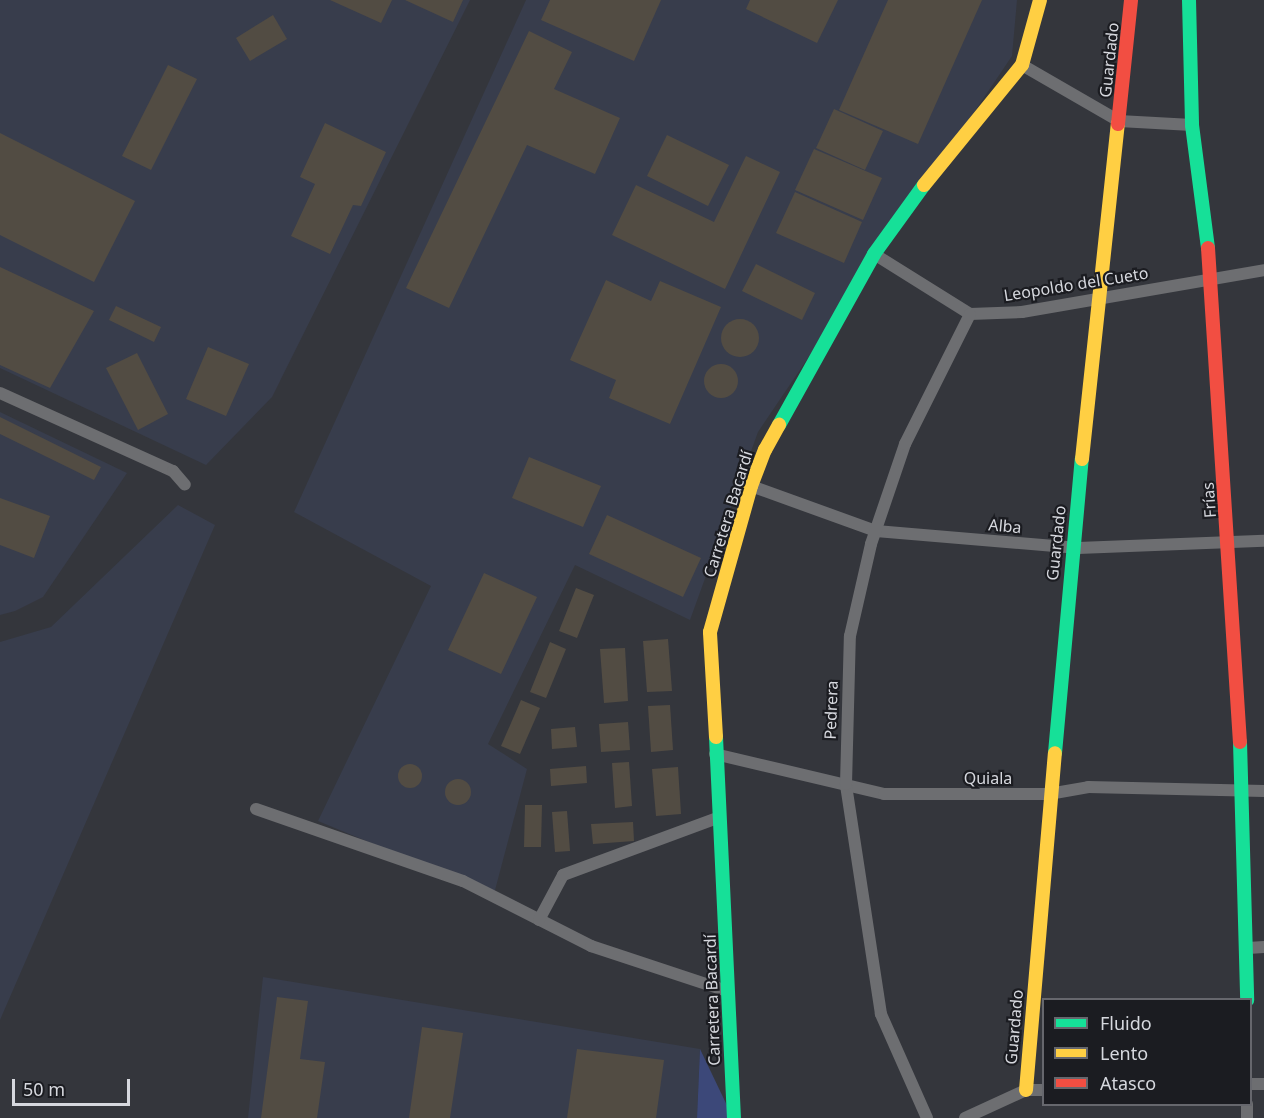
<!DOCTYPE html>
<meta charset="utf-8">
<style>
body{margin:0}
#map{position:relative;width:1264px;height:1118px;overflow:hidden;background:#34363c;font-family:"Noto Sans",sans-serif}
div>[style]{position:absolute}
.built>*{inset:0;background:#383d4c}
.green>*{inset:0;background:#3c4879}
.building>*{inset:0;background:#524c43}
.round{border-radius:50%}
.street>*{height:12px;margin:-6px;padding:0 6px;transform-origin:6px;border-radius:6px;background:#6d6e71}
.fast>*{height:14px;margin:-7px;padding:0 7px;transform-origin:7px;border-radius:7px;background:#16e098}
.slow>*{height:14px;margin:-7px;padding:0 7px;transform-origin:7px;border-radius:7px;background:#ffcf43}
.jam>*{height:14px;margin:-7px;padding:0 7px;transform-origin:7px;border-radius:7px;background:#f24e42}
span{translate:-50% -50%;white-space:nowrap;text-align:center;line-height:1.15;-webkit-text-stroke:4.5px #1b1c21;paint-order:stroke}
.street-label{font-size:16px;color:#d6d8de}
.legend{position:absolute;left:1042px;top:998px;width:210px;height:108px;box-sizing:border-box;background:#1b1c21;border:2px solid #66676d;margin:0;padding:8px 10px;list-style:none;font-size:18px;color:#d6d8de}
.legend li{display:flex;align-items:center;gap:12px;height:30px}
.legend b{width:30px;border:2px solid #66676d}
.scale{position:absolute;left:12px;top:1079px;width:118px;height:27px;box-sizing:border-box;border:3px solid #d6d8de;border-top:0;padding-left:8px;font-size:18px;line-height:21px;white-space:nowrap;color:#d6d8de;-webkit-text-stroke:4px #1b1c21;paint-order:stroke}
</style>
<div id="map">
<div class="built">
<i style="clip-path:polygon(0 0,470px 0,272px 397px,206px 465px,0 368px)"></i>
<i style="clip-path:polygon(526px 0,1017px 0,1012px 56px,758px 432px,690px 620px,575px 565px,488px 744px,527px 769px,494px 894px,318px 821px,431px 586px,294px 512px)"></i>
<i style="clip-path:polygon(0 412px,127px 473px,43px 597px,15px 611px,0 615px)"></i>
<i style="clip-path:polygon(178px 505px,215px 525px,0 1020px,0 642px,51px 627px)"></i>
<i style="clip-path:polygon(263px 977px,700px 1049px,697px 1118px,248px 1118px)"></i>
</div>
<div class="green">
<i style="clip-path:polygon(700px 1049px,733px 1118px,697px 1118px)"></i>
</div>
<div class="building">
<i style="clip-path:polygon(330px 0,392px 0,381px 23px)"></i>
<i style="clip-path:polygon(405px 0,463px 0,453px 22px)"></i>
<i style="clip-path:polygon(550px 0,661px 0,634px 61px,541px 20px)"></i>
<i style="clip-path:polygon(750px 0,838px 0,817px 43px,746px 9px)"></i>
<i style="clip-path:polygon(888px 0,982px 0,918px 144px,839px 110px)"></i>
<i style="clip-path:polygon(273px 15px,287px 39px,250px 61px,236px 38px)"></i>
<i style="clip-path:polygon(529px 31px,572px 52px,554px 89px,620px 118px,595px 174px,527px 145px,449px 308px,406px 288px)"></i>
<i style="clip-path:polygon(168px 65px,197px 79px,151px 170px,122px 156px)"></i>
<i style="clip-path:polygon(834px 109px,883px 131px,865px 170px,816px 148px)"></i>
<i style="clip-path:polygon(325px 123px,386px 152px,361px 206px,353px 205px,330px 254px,291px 236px,315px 184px,300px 177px)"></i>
<i style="clip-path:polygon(0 133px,135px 201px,94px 282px,0 235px)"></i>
<i style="clip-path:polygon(667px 135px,729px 165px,708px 206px,647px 176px)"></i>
<i style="clip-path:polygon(814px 149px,882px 178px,863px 220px,795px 190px)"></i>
<i style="clip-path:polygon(746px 156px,780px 172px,725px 289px,612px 235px,636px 185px,714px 222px)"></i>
<i style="clip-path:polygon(795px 192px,862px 222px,844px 263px,776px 233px)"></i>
<i style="clip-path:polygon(756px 264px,815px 293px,802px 320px,742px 291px)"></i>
<i style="clip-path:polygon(0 267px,94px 311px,50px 388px,0 365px)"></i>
<i style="clip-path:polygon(606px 280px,651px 301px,660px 281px,721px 307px,670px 424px,609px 398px,616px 380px,570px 360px)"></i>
<i style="clip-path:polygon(116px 306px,161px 327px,154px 342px,109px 320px)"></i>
<i class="round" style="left:721px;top:319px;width:38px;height:38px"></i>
<i style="clip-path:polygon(208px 347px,249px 364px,226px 416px,186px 399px)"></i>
<i style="clip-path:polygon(137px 353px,168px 414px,138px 430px,106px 368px)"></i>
<i class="round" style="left:704px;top:364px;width:34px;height:34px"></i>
<i style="clip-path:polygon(0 417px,101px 467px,94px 480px,0 434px)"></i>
<i style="clip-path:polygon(529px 457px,601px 486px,583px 527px,512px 498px)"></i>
<i style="clip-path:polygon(0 498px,50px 516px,34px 558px,0 545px)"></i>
<i style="clip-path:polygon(607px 515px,701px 558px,683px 597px,589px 554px)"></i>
<i style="clip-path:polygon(484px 573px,537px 597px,501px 674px,448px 650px)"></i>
<i style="clip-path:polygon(576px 588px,594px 595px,577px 638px,559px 631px)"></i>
<i style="clip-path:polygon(668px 639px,672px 691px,647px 692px,643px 641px)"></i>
<i style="clip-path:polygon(550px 642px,566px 649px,546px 698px,530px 692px)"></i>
<i style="clip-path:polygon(625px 648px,628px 701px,604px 703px,600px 649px)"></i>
<i style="clip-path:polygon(521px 700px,540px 708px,520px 754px,501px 746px)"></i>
<i style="clip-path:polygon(670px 705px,673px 750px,651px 752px,648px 706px)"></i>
<i style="clip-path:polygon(628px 722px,630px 750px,601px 752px,599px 724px)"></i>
<i style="clip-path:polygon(575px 727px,577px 747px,552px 749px,551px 729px)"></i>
<i style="clip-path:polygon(629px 762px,632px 806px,615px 808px,612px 763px)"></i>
<i class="round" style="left:398px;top:764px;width:24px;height:24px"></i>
<i style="clip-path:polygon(586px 766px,587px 783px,551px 786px,550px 769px)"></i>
<i style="clip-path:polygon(678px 767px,681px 814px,656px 816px,652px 769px)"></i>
<i class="round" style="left:445px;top:779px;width:26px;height:26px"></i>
<i style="clip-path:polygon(525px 805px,542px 805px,541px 847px,524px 847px)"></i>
<i style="clip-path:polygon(567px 811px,570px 851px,555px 852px,552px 812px)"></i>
<i style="clip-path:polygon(633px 822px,634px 841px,593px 844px,591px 824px)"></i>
<i style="clip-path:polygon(277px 997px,308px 1001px,300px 1059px,325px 1062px,317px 1118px,261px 1118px)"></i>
<i style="clip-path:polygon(422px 1027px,463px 1033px,450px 1118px,409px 1118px)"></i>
<i style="clip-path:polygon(577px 1049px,664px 1060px,656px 1118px,567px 1118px)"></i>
</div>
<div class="street">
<i style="left:1022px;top:65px;width:112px;rotate:30deg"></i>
<i style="left:1119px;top:121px;width:73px;rotate:3.1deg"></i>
<i style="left:874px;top:254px;width:113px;rotate:32deg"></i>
<i style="left:970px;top:314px;width:52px;rotate:-2.2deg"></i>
<i style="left:1022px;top:312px;width:246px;rotate:-9.8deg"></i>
<i style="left:0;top:393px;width:190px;rotate:24.3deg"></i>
<i style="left:173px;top:471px;width:18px;rotate:49deg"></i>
<i style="left:751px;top:486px;width:133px;rotate:19.8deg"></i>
<i style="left:876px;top:531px;width:203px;rotate:4.8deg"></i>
<i style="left:1078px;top:548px;width:186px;rotate:-2.2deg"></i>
<i style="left:715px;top:754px;width:174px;rotate:13.3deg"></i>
<i style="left:884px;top:794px;width:165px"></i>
<i style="left:1049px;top:794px;width:40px;rotate:-10deg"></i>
<i style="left:1088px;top:787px;width:176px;rotate:1.3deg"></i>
<i style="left:256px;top:809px;width:219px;rotate:19.2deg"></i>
<i style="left:463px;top:881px;width:144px;rotate:26.9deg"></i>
<i style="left:591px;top:946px;width:143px;rotate:18.3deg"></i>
<i style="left:539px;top:920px;width:51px;rotate:-61.9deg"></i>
<i style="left:563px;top:875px;width:167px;rotate:-20.3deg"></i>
<i style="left:1248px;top:948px;width:16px;rotate:-4deg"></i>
<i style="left:1250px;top:1084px;width:14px"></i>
<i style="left:927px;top:1118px;width:114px;rotate:-113.9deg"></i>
<i style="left:881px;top:1014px;width:233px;rotate:-98.7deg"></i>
<i style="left:846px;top:784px;width:148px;rotate:-88.5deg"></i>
<i style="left:850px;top:636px;width:94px;rotate:-77.1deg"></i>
<i style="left:871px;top:544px;width:106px;rotate:-71.2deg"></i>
<i style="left:905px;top:444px;width:145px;rotate:-63.4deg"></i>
<i style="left:965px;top:1118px;width:67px;rotate:-24.7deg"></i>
<i style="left:1026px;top:1090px;width:18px"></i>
<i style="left:1247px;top:1118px;width:14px;rotate:-90deg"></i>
</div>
<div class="fast">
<i style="left:1189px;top:0;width:125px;rotate:88.6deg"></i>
<i style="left:1192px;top:125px;width:124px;rotate:82.6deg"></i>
<i style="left:779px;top:425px;width:196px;rotate:-60.9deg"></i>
<i style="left:874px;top:254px;width:85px;rotate:-54.1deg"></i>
<i style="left:716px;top:737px;width:381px;rotate:87.3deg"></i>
<i style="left:1240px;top:742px;width:258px;rotate:88.4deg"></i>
<i style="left:1055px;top:753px;width:295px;rotate:-84.8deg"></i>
</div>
<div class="slow">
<i style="left:924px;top:185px;width:155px;rotate:-50.8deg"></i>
<i style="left:1022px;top:65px;width:67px;rotate:-74.5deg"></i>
<i style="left:1082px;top:459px;width:337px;rotate:-83.9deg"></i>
<i style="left:716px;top:737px;width:105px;rotate:-93.3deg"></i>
<i style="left:710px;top:632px;width:152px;rotate:-74.3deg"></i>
<i style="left:751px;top:486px;width:39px;rotate:-69deg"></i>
<i style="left:765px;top:450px;width:29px;rotate:-61deg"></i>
<i style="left:1026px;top:1090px;width:338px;rotate:-85.1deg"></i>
</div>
<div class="jam">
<i style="left:1118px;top:124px;width:125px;rotate:-84deg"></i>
<i style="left:1208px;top:248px;width:495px;rotate:86.3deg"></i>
</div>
<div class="street-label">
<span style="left:1109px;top:60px;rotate:-84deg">Guardado</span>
<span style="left:1076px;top:284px;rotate:-9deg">Leopoldo del Cueto</span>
<span style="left:1209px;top:500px;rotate:-94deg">Frías</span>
<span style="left:728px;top:514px;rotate:-73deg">Carretera Bacardí</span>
<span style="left:1005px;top:526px;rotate:5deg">Alba</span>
<span style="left:1056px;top:543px;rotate:-84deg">Guardado</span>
<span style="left:831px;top:710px;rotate:-88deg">Pedrera</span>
<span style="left:988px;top:778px">Quiala</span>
<span style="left:712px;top:1000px;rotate:-92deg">Carretera Bacardí</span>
<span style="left:1014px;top:1027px;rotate:-85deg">Guardado</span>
</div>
<ul class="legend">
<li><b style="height:8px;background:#16e098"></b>Fluido</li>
<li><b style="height:8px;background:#ffcf43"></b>Lento</li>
<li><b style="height:8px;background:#f24e42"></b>Atasco</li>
</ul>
<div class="scale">50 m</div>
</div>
